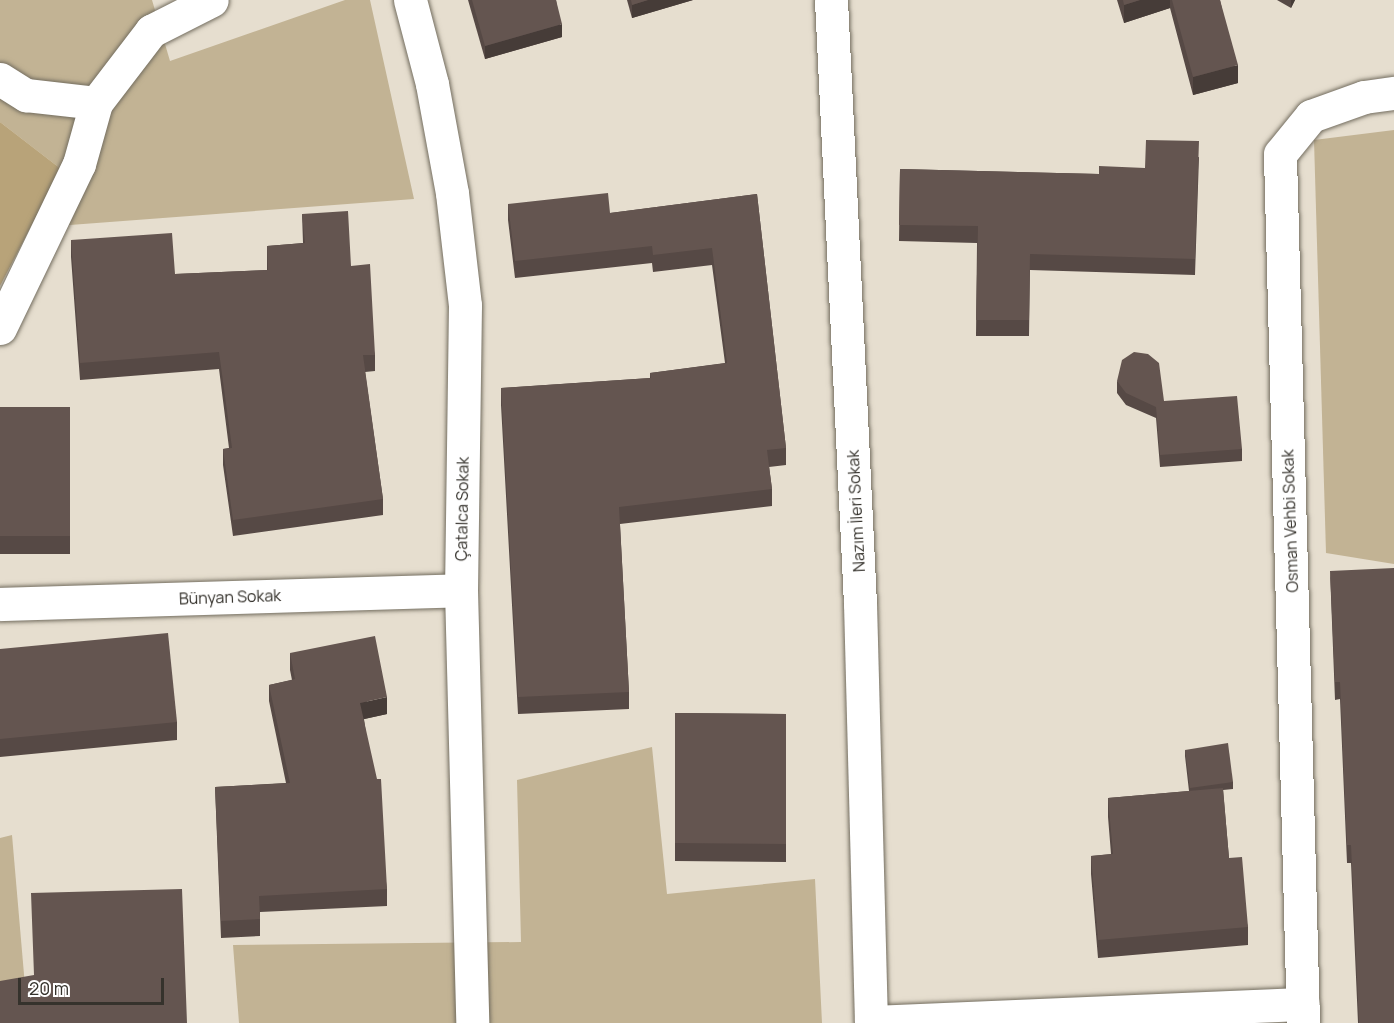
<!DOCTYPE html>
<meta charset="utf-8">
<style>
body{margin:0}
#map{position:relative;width:1394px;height:1023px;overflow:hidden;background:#e6decf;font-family:Manrope,sans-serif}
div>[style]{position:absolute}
.green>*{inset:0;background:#c2b394}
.forest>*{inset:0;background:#b8a379}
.roads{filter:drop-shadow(0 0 2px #736d5f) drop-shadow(0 0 2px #736d5f)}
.minor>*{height:33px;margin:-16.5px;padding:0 16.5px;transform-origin:16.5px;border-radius:16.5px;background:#fff}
.wall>*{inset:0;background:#564945}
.shaded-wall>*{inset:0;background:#463c38}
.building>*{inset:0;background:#645550}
span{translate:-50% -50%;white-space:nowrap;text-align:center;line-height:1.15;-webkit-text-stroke:6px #fff;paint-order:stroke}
.street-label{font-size:16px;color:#35322c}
.scale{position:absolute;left:18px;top:978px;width:146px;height:27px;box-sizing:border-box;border:3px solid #35322c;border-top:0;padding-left:8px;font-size:18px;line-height:21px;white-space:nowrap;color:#35322c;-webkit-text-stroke:4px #fff;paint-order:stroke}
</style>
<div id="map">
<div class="green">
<i style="clip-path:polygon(0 0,152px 0,170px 61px,345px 0,370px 0,414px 199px,30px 228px,61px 169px,0 122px)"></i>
<i style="clip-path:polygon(1394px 130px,1394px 564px,1326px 553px,1314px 140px)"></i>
<i style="clip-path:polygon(652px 747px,667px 894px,815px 879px,822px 1023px,239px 1023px,233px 945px,521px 942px,517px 780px)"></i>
<i style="clip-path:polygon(12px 835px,25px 986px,0 990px,0 838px)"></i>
</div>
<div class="forest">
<i style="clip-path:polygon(0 122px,61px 169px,0 286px)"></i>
</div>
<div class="roads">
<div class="minor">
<i style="left:410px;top:0;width:87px;rotate:75.3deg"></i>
<i style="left:432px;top:84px;width:111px;rotate:79.6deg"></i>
<i style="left:452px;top:193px;width:113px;rotate:83.4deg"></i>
<i style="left:465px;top:305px;width:285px;rotate:90.8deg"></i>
<i style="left:461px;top:590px;width:433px;rotate:88.5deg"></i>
<i style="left:831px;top:0;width:604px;rotate:87.25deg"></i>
<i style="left:860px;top:603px;width:420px;rotate:88.5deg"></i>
<i style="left:0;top:79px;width:31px;rotate:32deg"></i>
<i style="left:26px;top:95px;width:70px;rotate:6.5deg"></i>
<i style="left:0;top:328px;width:182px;rotate:-64.3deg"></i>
<i style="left:79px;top:164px;width:63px;rotate:-74.4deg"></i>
<i style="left:96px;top:103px;width:91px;rotate:-52.6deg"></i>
<i style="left:151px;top:31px;width:68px;rotate:-26.9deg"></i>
<i style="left:0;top:604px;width:461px;rotate:-1.7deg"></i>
<i style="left:871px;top:1022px;width:432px;rotate:-2.4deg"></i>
<i style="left:1303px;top:1023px;width:869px;rotate:-91.52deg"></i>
<i style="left:1280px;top:154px;width:49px;rotate:-50.8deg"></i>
<i style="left:1311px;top:116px;width:56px;rotate:-19.7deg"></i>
<i style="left:1364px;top:97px;width:30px;rotate:-8deg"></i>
</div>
</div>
<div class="wall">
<i style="clip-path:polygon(468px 0,556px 0,562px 37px,485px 59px)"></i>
<i style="clip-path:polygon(627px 0,693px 0,632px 18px)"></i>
<i style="clip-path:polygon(1117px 0,1220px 0,1238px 83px,1193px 95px,1170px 8px,1124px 23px)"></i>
<i style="clip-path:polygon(1277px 0,1295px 0,1291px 8px)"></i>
<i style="clip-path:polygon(1199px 157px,1195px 275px,1030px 270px,1029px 336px,976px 336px,977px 243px,899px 241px,900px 169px,1099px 174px,1145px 168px)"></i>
<i style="clip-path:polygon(757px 194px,786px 448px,786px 465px,769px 467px,772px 489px,772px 506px,620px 524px,629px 692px,629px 709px,518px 714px,501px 405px,501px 388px,650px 378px,650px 373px,725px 363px,712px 265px,653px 272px,652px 263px,515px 278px,508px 220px,508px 204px,610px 213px)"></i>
<i style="clip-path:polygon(302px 214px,351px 266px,375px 355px,375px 371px,365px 372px,383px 499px,383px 515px,233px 536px,223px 465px,223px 449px,229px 448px,219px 369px,80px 380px,71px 257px,71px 240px,175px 274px,267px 270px,267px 246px,303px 243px)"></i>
<i style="clip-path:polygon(1117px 381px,1164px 401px,1242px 449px,1242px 461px,1160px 467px,1156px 418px,1126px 405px,1117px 393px)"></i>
<i style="clip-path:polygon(0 407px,70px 407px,70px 554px,0 554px)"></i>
<i style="clip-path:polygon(1330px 571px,1394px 1023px,1358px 1023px,1351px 863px,1347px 863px,1340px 699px,1335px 700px)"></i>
<i style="clip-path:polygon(0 649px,177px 722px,177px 740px,0 757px)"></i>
<i style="clip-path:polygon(290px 653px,387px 714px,364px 719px,387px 889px,387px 906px,260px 912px,260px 936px,221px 938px,215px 787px,286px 783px,269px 701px,269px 685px,292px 680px,290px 670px)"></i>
<i style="clip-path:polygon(675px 713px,786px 714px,786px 862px,675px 861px)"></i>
<i style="clip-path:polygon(1185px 750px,1233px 782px,1233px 789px,1223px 790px,1229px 858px,1248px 927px,1248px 945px,1098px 958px,1091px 874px,1091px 856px,1111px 854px,1108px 817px,1108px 798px,1189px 791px,1185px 756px)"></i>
</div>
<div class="shaded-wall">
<i style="clip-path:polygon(648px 0,693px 0,632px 18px,632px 5px)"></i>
<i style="clip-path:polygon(1140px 0,1170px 0,1170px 8px,1124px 23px,1124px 5px)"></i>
<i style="clip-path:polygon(1291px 0,1295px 0,1291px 8px)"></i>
<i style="clip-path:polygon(562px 24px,562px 37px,485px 59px,485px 46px)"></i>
<i style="clip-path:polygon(1238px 65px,1238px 83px,1193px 95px,1193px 77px)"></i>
<i style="clip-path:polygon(387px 697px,387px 714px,360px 720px,360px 703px)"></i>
</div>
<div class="building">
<i style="clip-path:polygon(472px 0,556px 0,562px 24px,485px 46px)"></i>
<i style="clip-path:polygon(631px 0,648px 0,632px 5px)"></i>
<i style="clip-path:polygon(1123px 0,1140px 0,1124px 5px)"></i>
<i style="clip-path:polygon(1172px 0,1220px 0,1238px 65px,1193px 77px)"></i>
<i style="clip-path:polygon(1146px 140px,1199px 141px,1195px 259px,1030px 254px,1029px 320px,976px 320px,978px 226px,899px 225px,900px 169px,1099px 174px,1099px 166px,1145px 168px)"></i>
<i style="clip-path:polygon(608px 193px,610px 213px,757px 194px,786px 448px,767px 450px,772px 489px,619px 507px,629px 692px,518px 697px,501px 388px,651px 378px,650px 373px,727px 363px,712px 248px,653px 255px,652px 246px,515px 261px,508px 204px)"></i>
<i style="clip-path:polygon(348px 211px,351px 266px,370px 264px,375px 355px,363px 355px,383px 499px,233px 520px,223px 449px,232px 448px,219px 352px,80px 363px,71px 240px,172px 233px,175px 274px,268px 270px,267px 246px,305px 243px,302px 214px)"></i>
<i style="clip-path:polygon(1134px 352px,1148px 354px,1159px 363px,1164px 401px,1237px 396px,1242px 449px,1160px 455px,1156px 407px,1126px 393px,1117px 381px,1122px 360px)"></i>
<i style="clip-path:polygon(0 407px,70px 407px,70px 536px,0 536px)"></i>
<i style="clip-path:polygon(1394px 568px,1394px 1023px,1359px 1023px,1351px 845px,1347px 845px,1340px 682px,1335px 682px,1330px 571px)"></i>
<i style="clip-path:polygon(168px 633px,177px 722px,0 739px,0 649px)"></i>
<i style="clip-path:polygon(375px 636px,387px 697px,360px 703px,377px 779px,381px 779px,387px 889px,259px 896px,260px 919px,221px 921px,215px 787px,290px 783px,269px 685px,295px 679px,290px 653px)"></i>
<i style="clip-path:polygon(675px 713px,786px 714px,786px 844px,675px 843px)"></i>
<i style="clip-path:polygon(1228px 743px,1233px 782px,1190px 788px,1185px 750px)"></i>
<i style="clip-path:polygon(1223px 788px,1229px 858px,1242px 857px,1248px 927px,1098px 940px,1091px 856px,1113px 854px,1108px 798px)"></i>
<i style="clip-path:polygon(182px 889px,187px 1023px,0 1023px,0 981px,34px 975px,31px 893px)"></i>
</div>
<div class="street-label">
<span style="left:462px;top:509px;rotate:-89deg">Çatalca Sokak</span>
<span style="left:856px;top:511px;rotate:-93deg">Nazım İleri Sokak</span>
<span style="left:1290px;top:521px;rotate:-92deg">Osman Vehbi Sokak</span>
<span style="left:230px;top:597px;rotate:-2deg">Bünyan Sokak</span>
</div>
<div class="scale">20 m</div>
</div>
